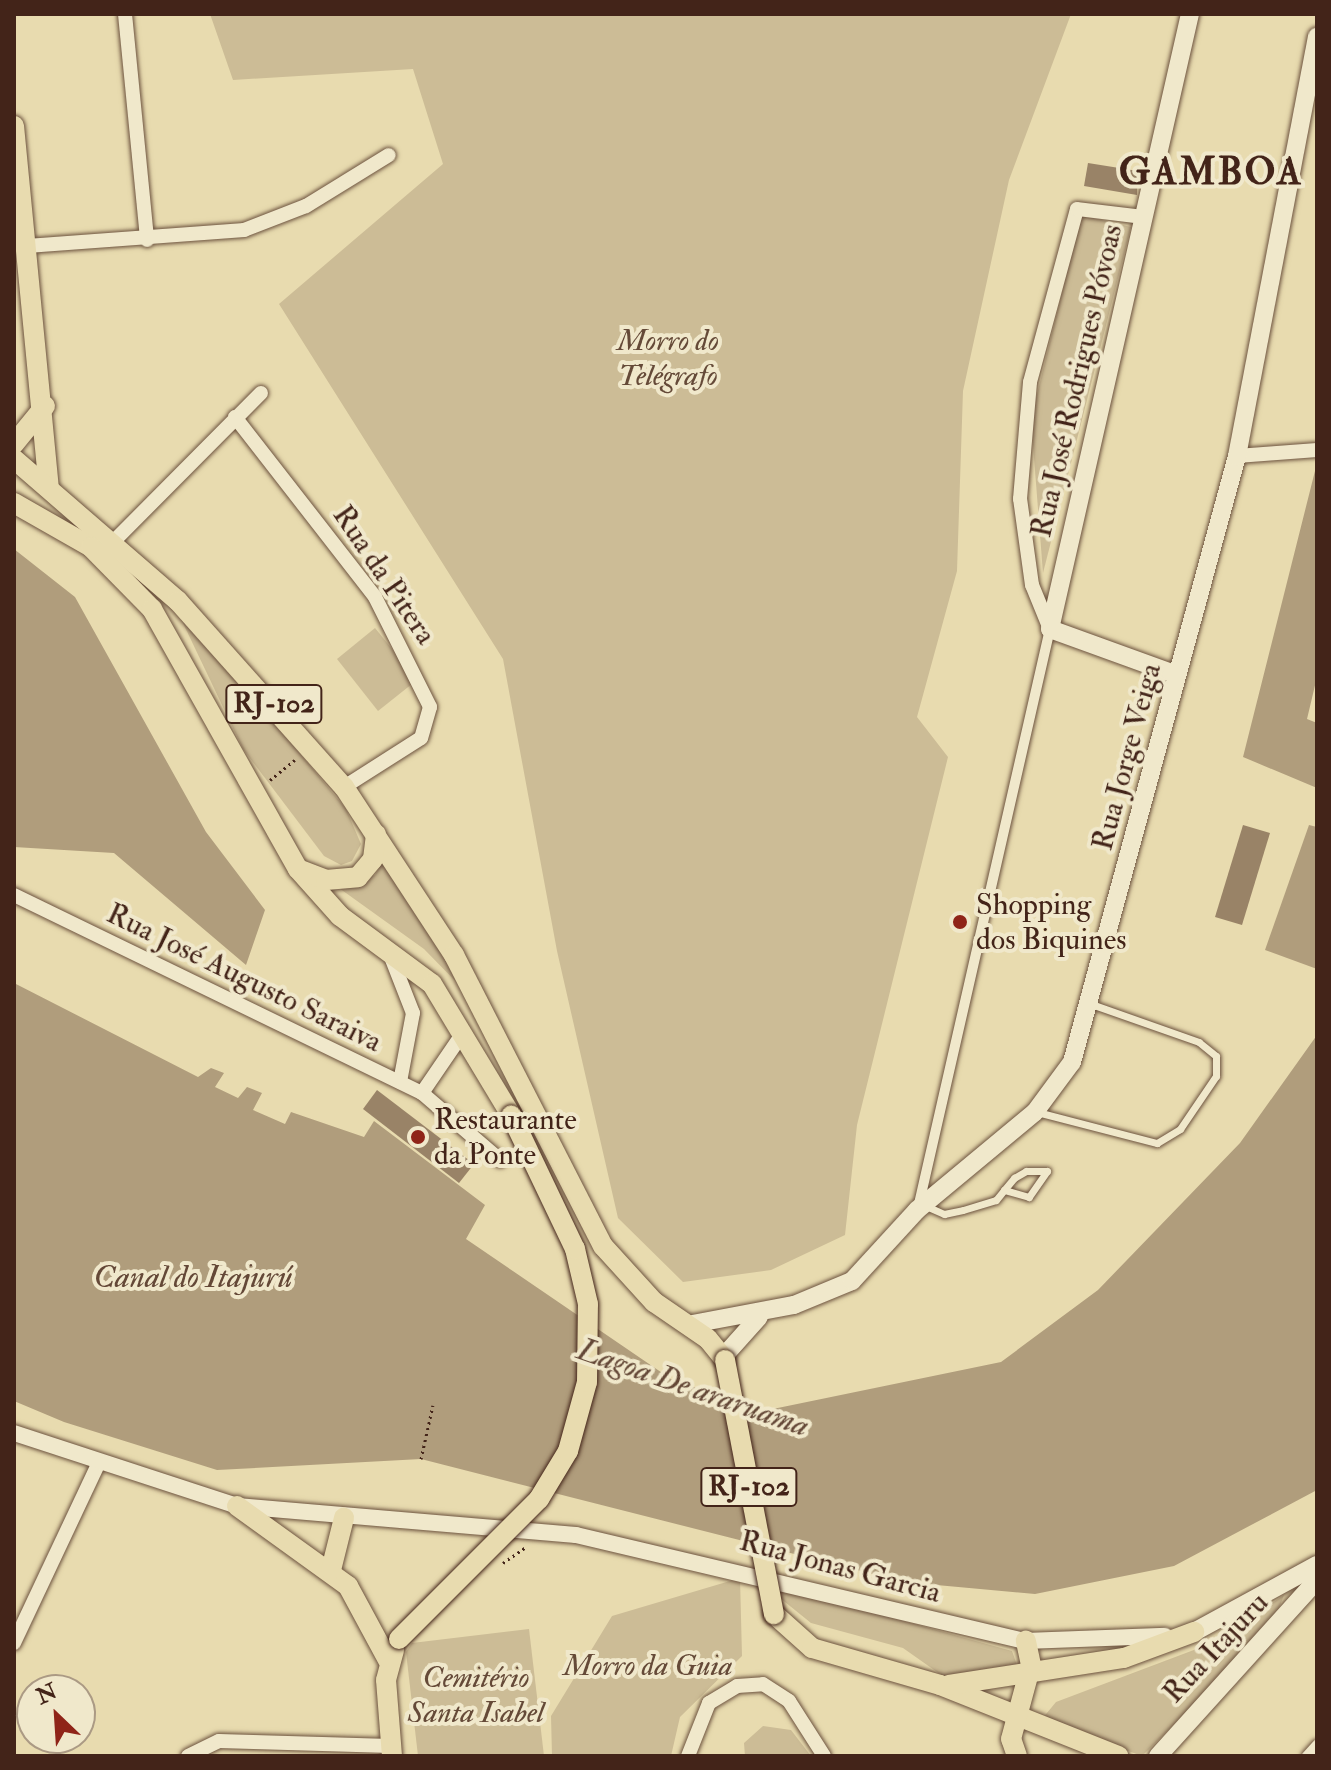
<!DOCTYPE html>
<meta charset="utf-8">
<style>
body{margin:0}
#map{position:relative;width:1331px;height:1770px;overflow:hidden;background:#e8dbaf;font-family:"IM FELL Double Pica",serif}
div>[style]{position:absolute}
.green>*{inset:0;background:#ccbc96}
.water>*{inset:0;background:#b09d7c}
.building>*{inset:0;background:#998367}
.path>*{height:3px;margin-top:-1.5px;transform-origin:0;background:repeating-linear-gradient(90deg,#432419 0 2px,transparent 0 6px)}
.roads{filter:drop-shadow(0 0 2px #6c523e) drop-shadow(0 0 2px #6c523e)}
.service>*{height:7px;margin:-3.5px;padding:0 3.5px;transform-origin:3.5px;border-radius:3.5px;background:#f0e8cb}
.pedestrian>*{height:10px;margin:-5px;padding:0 5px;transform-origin:5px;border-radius:5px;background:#f0e8cb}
.minor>*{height:14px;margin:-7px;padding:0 7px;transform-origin:7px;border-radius:7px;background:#f0e8cb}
.tertiary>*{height:16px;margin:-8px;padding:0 8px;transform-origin:8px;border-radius:8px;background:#f0e8cb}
.secondary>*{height:18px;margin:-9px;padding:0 9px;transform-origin:9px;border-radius:9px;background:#f0e8cb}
.primary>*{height:20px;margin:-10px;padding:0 10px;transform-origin:10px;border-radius:10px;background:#e8dbaf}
.bridges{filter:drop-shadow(0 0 2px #432419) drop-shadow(0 0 2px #432419)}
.primary-bridge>*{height:20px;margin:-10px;padding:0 10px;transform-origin:10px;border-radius:10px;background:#e8dbaf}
.dots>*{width:22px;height:22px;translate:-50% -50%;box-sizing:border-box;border:4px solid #f0e8cb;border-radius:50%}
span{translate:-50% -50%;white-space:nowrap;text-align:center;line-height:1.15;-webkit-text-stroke:8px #f0e8cb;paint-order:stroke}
.shield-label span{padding:2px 6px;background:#f0e8cb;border:2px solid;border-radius:6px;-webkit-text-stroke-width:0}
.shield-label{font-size:28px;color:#432419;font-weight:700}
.park-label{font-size:30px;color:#654a38;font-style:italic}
.street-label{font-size:30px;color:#432419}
.poi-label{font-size:30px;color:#432419}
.left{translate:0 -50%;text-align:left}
.water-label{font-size:32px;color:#644837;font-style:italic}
.district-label{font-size:38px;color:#432419;font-weight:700;letter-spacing:2px}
.frame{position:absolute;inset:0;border:16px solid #432419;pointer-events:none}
.north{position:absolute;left:16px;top:1674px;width:80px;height:80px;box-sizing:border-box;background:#f0e8cb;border:2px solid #ab9a84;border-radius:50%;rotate:335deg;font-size:22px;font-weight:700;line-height:32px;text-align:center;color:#432419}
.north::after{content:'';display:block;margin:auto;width:28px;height:36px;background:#8f2418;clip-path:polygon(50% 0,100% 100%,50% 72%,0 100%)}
</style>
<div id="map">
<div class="green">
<i style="clip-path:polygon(210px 14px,1071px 14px,1009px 180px,963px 391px,957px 571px,917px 717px,948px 757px,857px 1125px,845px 1235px,771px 1270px,683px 1282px,618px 1218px,557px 951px,503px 659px,279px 304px,443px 164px,413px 69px,233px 80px)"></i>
<i style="clip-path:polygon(1081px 215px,1131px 227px,1043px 573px,1031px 419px)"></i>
<i style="clip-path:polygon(172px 600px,346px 809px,361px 844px,352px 861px,341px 865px,324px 856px,243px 749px)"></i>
<i style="clip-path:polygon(375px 628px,417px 680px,378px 711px,337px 659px)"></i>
<i style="clip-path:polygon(387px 854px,466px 992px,424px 949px,339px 888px,375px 875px)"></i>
<i style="clip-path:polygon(740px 1578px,742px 1656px,680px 1717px,671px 1756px,552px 1756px,551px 1716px,612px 1616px)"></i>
<i style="clip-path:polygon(781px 1587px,1012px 1651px,1019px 1671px,954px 1684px,903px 1648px,811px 1623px,780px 1598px)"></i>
<i style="clip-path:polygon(1284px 1595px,1272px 1627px,1142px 1756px,1042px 1719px,1056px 1702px,1215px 1642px)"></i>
<i style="clip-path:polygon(529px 1629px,544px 1756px,418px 1756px,406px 1652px,412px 1643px)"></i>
<i style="clip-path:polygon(763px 1726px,791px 1730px,811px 1756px,745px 1756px,744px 1743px)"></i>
</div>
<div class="water">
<i style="clip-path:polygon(1317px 463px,1317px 677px,1307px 719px,1317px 723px,1317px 788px,1243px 757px)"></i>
<i style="clip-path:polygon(14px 549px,75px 597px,206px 832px,265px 910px,246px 965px,114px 853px,14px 847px)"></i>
<i style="clip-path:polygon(1309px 825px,1317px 827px,1317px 969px,1265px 950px)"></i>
<i style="clip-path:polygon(14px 983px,198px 1077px,211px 1068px,224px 1073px,215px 1087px,238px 1098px,247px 1087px,262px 1093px,253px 1110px,285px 1124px,291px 1112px,364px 1137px,374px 1121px,485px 1205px,466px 1239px,674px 1381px,768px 1410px,1001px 1362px,1098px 1290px,1240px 1143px,1317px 1035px,1317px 1490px,1174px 1566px,1035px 1594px,904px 1582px,421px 1459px,217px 1470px,64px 1422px,14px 1401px)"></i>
</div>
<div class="building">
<i style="clip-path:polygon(1088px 163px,1138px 171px,1137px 195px,1084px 186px)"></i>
<i style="clip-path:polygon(1243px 825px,1270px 833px,1242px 925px,1215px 917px)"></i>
<i style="clip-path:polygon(377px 1090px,474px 1164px,459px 1183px,363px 1109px)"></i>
</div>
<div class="path">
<i style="left:270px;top:780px;width:32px;rotate:-39deg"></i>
<i style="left:421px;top:1459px;width:55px;rotate:-77.5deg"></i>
<i style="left:503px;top:1563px;width:28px;rotate:-35deg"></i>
</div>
<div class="roads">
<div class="service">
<i style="left:1037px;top:1112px;width:124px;rotate:14.5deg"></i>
<i style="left:1157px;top:1143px;width:27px;rotate:-31deg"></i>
<i style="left:1180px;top:1129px;width:64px;rotate:-55.8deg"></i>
<i style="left:1216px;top:1076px;width:20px;rotate:-90deg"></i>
<i style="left:1216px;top:1056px;width:22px;rotate:-141deg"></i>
<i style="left:1199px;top:1042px;width:114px;rotate:-160.6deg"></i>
<i style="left:926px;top:1206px;width:20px;rotate:24deg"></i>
<i style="left:944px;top:1214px;width:19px;rotate:-12deg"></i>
<i style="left:963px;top:1210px;width:34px;rotate:-17deg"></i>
<i style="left:996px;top:1200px;width:13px;rotate:-51deg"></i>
<i style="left:1004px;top:1190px;width:16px;rotate:-50deg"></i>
<i style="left:1014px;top:1178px;width:14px;rotate:-30deg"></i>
<i style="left:1026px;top:1171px;width:21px"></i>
<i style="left:1047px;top:1171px;width:32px;rotate:125deg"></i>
<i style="left:1029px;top:1197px;width:26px;rotate:-164deg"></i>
</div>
<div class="pedestrian">
<i style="left:918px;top:1208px;width:594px;rotate:-77.16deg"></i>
<i style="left:1307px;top:1756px;width:15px;rotate:-48deg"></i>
</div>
<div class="minor">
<i style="left:125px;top:14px;width:227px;rotate:84.4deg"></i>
<i style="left:27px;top:246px;width:218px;rotate:-4.2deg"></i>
<i style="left:244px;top:230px;width:66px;rotate:-21.2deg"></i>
<i style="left:306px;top:206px;width:97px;rotate:-31.6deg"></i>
<i style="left:235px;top:417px;width:228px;rotate:52.1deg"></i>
<i style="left:375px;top:597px;width:123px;rotate:63.4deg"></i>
<i style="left:430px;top:707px;width:32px;rotate:106deg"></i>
<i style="left:421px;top:738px;width:91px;rotate:147.5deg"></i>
<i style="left:1237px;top:456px;width:80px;rotate:-4.3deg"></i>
<i style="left:113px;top:542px;width:210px;rotate:-45.2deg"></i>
<i style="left:1050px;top:629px;width:48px;rotate:-112.2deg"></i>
<i style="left:1032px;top:585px;width:87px;rotate:-97.9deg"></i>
<i style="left:1020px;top:499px;width:117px;rotate:-85.1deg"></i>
<i style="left:1030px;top:382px;width:179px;rotate:-74.8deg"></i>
<i style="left:1077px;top:209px;width:66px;rotate:6.9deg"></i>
<i style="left:14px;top:895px;width:454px;rotate:25.9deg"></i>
<i style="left:422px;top:1093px;width:103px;rotate:40.7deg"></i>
<i style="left:391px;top:957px;width:60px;rotate:68.6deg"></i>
<i style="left:413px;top:1013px;width:70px;rotate:100.7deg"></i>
<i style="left:422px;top:1093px;width:73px;rotate:-55.7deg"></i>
<i style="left:14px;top:1643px;width:200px;rotate:-64.8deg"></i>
<i style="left:188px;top:1756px;width:34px;rotate:-26deg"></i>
<i style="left:219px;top:1741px;width:172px;rotate:1.7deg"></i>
<i style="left:688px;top:1756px;width:57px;rotate:-68.4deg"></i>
<i style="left:709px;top:1703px;width:33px;rotate:-31deg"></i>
<i style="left:737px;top:1686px;width:26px;rotate:-4deg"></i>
<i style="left:763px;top:1684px;width:31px;rotate:33deg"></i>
<i style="left:789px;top:1701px;width:65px;rotate:57.5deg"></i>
</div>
<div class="tertiary">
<i style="left:14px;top:1433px;width:235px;rotate:18.1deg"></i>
<i style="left:237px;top:1506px;width:340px;rotate:4.9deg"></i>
<i style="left:576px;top:1535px;width:462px;rotate:13.3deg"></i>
<i style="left:1026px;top:1641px;width:139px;rotate:-2.1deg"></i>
</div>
<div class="secondary">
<i style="left:1177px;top:675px;width:135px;rotate:-160.1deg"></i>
<i style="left:1050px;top:629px;width:631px;rotate:-77.18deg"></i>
<i style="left:687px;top:1325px;width:109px;rotate:-10.6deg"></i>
<i style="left:794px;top:1305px;width:63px;rotate:-22.5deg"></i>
<i style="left:852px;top:1281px;width:96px;rotate:-47.5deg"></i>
<i style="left:917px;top:1210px;width:153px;rotate:-39.7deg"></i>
<i style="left:1035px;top:1112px;width:62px;rotate:-53.5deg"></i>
<i style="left:1072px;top:1062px;width:628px;rotate:-74.77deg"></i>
<i style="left:1237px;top:456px;width:427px;rotate:-79.2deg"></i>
<i style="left:724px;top:1356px;width:52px;rotate:-48.1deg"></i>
<i style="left:1194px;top:1632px;width:140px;rotate:-28.6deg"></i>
<i style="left:1158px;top:1756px;width:237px;rotate:-47.9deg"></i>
</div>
<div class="primary">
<i style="left:14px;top:126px;width:363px;rotate:84.5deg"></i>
<i style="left:14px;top:444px;width:49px;rotate:-50.8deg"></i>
<i style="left:14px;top:459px;width:217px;rotate:40.9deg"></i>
<i style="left:178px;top:601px;width:249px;rotate:48.3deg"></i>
<i style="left:344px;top:787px;width:201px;rotate:56.8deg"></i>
<i style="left:454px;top:955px;width:327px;rotate:62.9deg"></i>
<i style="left:603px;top:1246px;width:76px;rotate:47.7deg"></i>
<i style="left:654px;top:1302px;width:65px;rotate:34.4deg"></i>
<i style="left:708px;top:1339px;width:27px;rotate:51deg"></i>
<i style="left:14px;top:503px;width:89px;rotate:29.7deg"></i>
<i style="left:91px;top:547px;width:87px;rotate:45.5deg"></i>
<i style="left:152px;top:609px;width:298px;rotate:60.7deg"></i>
<i style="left:298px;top:869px;width:63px;rotate:48.2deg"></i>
<i style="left:340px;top:916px;width:114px;rotate:36.5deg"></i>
<i style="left:432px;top:984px;width:153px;rotate:58.9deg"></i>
<i style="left:298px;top:869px;width:30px;rotate:21deg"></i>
<i style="left:326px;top:880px;width:32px;rotate:-5deg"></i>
<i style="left:358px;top:877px;width:23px;rotate:-50deg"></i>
<i style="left:373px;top:859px;width:25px;rotate:-83deg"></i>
<i style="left:237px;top:1506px;width:137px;rotate:35.8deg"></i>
<i style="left:348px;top:1586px;width:84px;rotate:61.6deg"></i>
<i style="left:331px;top:1570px;width:54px;rotate:-76deg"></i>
<i style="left:774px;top:1614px;width:51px;rotate:41.8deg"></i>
<i style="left:812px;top:1648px;width:133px;rotate:16.1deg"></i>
<i style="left:940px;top:1685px;width:192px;rotate:21.7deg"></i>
<i style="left:949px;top:1685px;width:177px;rotate:-8.8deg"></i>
<i style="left:1124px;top:1658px;width:75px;rotate:-20.4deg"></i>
<i style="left:392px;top:1756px;width:76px;rotate:-94.5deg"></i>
<i style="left:386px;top:1680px;width:31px;rotate:-75deg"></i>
<i style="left:1017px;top:1756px;width:18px;rotate:-109deg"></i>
<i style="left:1011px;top:1739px;width:77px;rotate:-74.9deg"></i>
<i style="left:1031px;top:1665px;width:25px;rotate:-102deg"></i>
</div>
</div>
<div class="bridges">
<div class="primary-bridge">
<i style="left:725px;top:1360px;width:259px;rotate:79.1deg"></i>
<i style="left:399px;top:1639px;width:198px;rotate:-45deg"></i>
<i style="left:539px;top:1499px;width:56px;rotate:-58.9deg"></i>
<i style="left:568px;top:1451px;width:72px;rotate:-74.6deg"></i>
<i style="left:587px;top:1382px;width:78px;rotate:-89.3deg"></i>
<i style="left:588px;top:1304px;width:57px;rotate:-103.3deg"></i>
<i style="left:575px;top:1249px;width:148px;rotate:-115.5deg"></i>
</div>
</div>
<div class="dots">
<i style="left:960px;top:922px;background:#8f2418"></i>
<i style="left:418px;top:1137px;background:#8f2418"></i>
</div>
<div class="shield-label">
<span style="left:274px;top:704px">RJ-102</span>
<span style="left:749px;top:1487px">RJ-102</span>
</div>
<div class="park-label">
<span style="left:668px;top:358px">Morro do<br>Telégrafo</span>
<span style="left:648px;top:1666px">Morro da Guia</span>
<span style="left:476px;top:1695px">Cemitério<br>Santa Isabel</span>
</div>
<div class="street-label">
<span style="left:1077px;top:381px;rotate:-77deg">Rua José Rodrigues Póvoas</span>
<span style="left:384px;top:575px;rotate:56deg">Rua da Pitera</span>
<span style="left:1127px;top:757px;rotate:-75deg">Rua Jorge Veiga</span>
<span style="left:244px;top:978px;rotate:26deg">Rua José Augusto Saraiva</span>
<span style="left:840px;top:1567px;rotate:15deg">Rua Jonas Garcia</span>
<span style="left:1216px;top:1648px;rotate:-47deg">Rua Itajuru</span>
</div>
<div class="poi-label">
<span class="left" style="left:976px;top:922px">Shopping<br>dos Biquines</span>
<span class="left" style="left:434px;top:1137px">Restaurante<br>da Ponte</span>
</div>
<div class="water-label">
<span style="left:193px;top:1277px">Canal do Itajurú</span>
<span style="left:693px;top:1388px;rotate:19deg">Lagoa De araruama</span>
</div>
<div class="district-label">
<span style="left:1211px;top:173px">GAMBOA</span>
</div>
<div class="frame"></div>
<div class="north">N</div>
</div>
